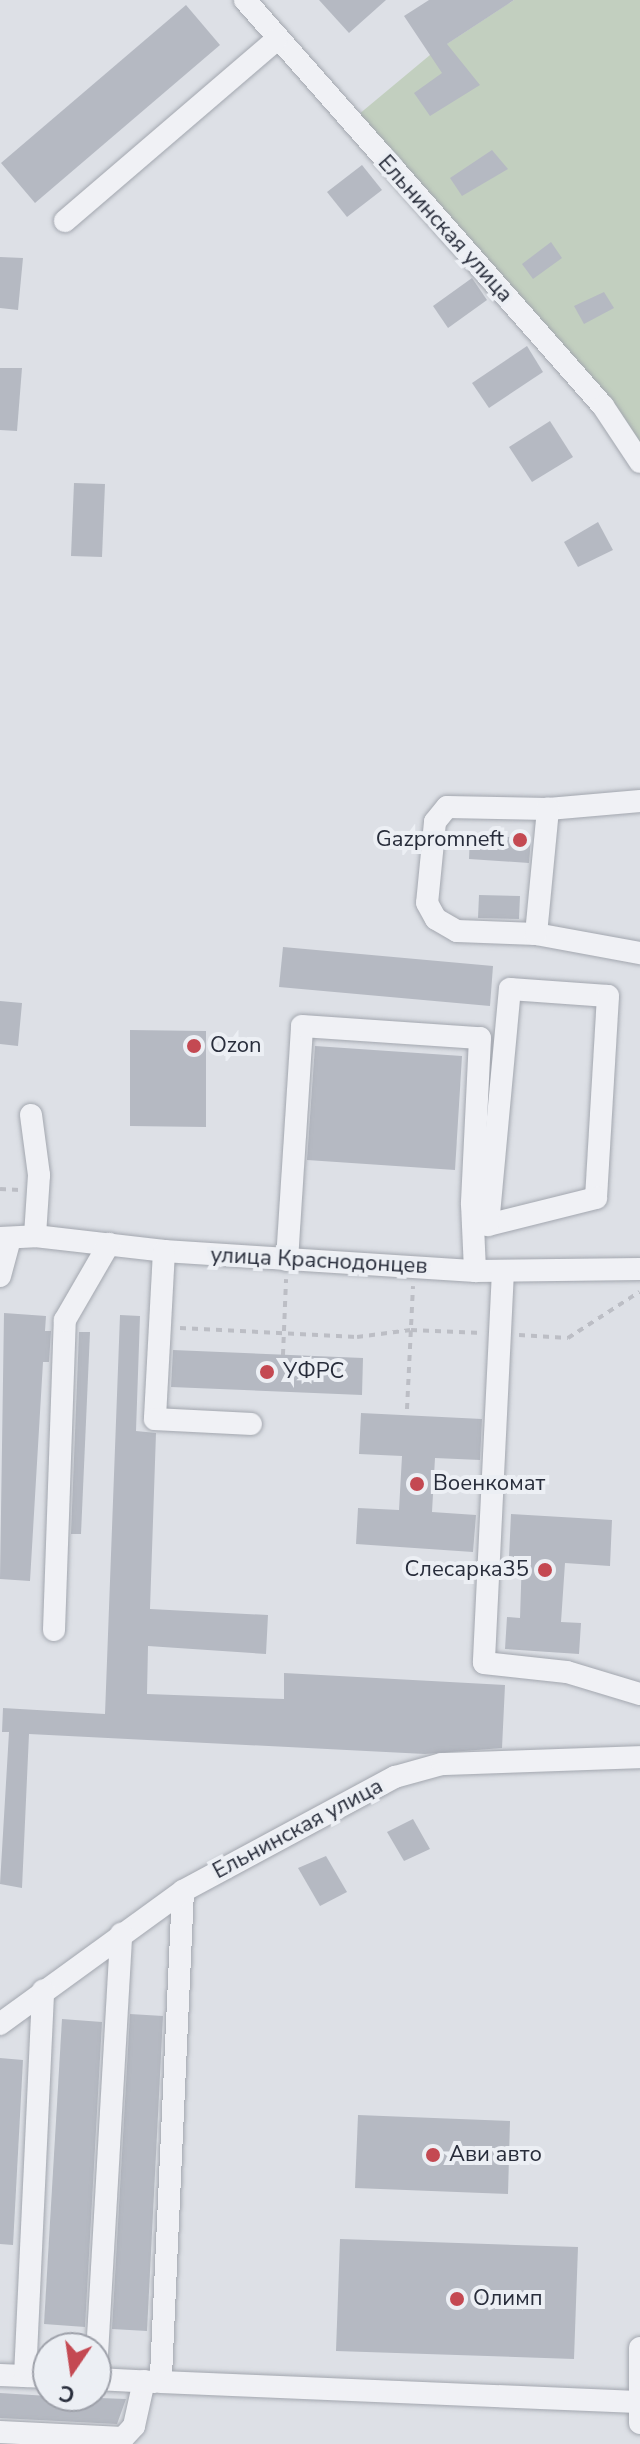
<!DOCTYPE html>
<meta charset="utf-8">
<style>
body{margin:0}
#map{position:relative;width:640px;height:2444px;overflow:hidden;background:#dde0e6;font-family:"Nunito Sans",sans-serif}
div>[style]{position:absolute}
.green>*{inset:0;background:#c2cfbf}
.building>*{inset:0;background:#b5b9c2}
.path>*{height:4px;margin-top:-2px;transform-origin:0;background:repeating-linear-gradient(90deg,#bcbec5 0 6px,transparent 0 12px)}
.roads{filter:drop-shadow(0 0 2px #a3a7af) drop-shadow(0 0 2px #a3a7af)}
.minor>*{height:22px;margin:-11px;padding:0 11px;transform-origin:11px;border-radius:11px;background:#f0f1f5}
.dots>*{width:22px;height:22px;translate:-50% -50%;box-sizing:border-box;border:4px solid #eceff4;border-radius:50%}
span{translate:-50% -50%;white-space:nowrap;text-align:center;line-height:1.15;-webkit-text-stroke:8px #eceff4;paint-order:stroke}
.street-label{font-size:22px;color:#282d3b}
.poi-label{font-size:22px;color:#282d3b}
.right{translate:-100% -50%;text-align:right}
.left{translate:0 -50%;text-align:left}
.north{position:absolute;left:32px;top:2332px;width:80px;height:80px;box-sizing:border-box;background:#eceff4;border:2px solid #9ea1aa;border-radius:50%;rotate:193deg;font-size:22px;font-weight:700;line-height:32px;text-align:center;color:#282d3b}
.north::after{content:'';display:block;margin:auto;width:28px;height:36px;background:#c44952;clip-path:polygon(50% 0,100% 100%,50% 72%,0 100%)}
</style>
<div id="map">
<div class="green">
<i style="clip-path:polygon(514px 0,640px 0,640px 458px,358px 115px,430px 55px)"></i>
</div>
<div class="building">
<i style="clip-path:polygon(319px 0,386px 0,349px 33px)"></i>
<i style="clip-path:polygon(429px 0,514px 0,447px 44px,480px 85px,430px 116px,414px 93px,442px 73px,404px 16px)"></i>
<i style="clip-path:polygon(186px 5px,220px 45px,35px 203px,1px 163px)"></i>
<i style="clip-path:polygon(492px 150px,508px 169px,462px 196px,450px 178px)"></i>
<i style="clip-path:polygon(362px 165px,382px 190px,347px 217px,327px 192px)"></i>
<i style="clip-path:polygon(551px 242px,562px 258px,533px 279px,522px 264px)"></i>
<i style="clip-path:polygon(0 257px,23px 258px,18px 310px,0 308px)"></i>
<i style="clip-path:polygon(472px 278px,487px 300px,448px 328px,433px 306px)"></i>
<i style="clip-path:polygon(604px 292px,614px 308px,584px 324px,574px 306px)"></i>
<i style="clip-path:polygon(527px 346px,543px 372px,489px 408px,472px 383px)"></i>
<i style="clip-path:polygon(0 368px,22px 368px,17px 431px,0 430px)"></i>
<i style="clip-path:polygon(550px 421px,573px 457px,532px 482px,509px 447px)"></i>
<i style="clip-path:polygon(74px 483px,105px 484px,102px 557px,71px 556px)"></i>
<i style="clip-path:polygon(598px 522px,613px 550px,578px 567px,564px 542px)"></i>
<i style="clip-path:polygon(470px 835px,531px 838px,529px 863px,469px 859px)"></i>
<i style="clip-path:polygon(479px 895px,520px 896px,519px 919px,478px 918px)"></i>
<i style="clip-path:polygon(283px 947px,493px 966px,490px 1006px,279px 987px)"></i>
<i style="clip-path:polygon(0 1001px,22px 1003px,18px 1046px,0 1044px)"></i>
<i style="clip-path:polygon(130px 1030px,206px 1031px,206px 1127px,130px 1126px)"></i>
<i style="clip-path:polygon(315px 1046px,462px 1056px,455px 1170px,307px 1160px)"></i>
<i style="clip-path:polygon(4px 1313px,46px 1316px,45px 1331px,51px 1331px,49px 1362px,43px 1362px,30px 1581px,0 1579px)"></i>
<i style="clip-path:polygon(120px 1315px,140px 1316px,136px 1431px,156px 1433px,150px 1609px,268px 1615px,266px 1654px,148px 1646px,147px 1694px,284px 1699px,284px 1673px,505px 1685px,502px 1748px,425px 1754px,29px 1734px,22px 1888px,0 1884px,9px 1732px,2px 1732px,3px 1708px,105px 1714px)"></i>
<i style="clip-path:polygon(79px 1332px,90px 1332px,81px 1534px,71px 1534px)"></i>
<i style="clip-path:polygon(173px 1350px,363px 1358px,362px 1395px,171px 1387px)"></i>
<i style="clip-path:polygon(361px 1413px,482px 1419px,480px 1460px,435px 1458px,432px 1512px,476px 1515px,473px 1552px,356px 1544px,358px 1508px,399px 1510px,402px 1456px,359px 1454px)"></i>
<i style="clip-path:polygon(511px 1514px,612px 1520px,610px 1566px,565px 1563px,561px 1622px,581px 1623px,579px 1654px,505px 1649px,507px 1617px,520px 1618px,522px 1557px,509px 1557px)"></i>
<i style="clip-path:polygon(413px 1819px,430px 1849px,404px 1861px,387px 1832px)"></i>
<i style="clip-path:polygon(326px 1856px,347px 1892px,320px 1906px,298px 1868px)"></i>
<i style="clip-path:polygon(130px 2014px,163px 2016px,147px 2331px,112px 2329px)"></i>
<i style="clip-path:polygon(62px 2019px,102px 2022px,85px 2327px,44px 2324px)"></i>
<i style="clip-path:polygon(0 2058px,23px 2060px,13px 2245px,0 2244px)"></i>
<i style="clip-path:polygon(358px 2115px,510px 2121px,508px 2194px,355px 2188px)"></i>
<i style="clip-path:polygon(340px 2239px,578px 2247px,574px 2359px,336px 2351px)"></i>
<i style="clip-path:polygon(0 2393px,48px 2396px,126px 2399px,117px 2424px,0 2418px)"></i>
</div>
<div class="path">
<i style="left:0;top:1189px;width:20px;rotate:3deg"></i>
<i style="left:180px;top:1328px;width:177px;rotate:2.9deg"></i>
<i style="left:357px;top:1337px;width:54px;rotate:-7.4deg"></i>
<i style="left:411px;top:1330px;width:71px;rotate:2.4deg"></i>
<i style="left:519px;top:1335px;width:49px;rotate:3.5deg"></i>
<i style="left:568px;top:1338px;width:85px;rotate:-32.9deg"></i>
<i style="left:283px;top:1355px;width:76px;rotate:-87.7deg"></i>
<i style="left:407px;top:1409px;width:123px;rotate:-87.2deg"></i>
</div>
<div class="roads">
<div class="minor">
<i style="left:245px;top:0;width:541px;rotate:48.6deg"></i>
<i style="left:603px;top:406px;width:67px;rotate:56.5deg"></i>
<i style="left:65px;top:221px;width:278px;rotate:-40.6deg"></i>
<i style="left:640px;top:801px;width:92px;rotate:175deg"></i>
<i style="left:548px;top:809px;width:101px;rotate:-178.9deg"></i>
<i style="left:447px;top:807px;width:19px;rotate:129deg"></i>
<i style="left:435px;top:822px;width:81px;rotate:95.6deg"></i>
<i style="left:427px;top:903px;width:18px;rotate:61deg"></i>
<i style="left:436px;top:919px;width:24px;rotate:30deg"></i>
<i style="left:457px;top:931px;width:79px;rotate:2.2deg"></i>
<i style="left:536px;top:934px;width:106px;rotate:10.4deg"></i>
<i style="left:536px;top:934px;width:126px;rotate:-84.5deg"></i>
<i style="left:510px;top:989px;width:98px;rotate:4.1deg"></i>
<i style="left:608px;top:996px;width:202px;rotate:93.4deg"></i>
<i style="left:596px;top:1198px;width:111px;rotate:166deg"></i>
<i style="left:488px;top:1225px;width:237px;rotate:-84.7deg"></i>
<i style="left:31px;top:1115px;width:61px;rotate:82.4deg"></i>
<i style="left:39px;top:1175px;width:61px;rotate:93.8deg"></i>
<i style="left:0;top:1238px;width:35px;rotate:-3deg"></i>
<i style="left:35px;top:1236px;width:130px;rotate:6.6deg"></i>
<i style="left:164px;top:1251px;width:312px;rotate:3.7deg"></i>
<i style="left:475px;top:1271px;width:165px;rotate:-0.7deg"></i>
<i style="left:164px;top:1251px;width:168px;rotate:93.1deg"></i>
<i style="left:155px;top:1419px;width:96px;rotate:3deg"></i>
<i style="left:287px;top:1260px;width:234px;rotate:-86.3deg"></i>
<i style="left:302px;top:1026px;width:178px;rotate:3.9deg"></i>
<i style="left:480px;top:1038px;width:166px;rotate:92.8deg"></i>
<i style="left:472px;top:1204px;width:67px;rotate:87.4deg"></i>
<i style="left:503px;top:1271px;width:392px;rotate:92.8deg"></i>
<i style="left:484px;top:1663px;width:83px;rotate:6.2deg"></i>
<i style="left:567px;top:1672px;width:76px;rotate:16.8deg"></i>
<i style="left:0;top:1276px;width:39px;rotate:-75deg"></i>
<i style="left:54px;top:1630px;width:310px;rotate:-88deg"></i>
<i style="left:65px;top:1320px;width:88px;rotate:-59.9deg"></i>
<i style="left:183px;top:1891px;width:491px;rotate:92.6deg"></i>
<i style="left:161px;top:2382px;width:477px;rotate:2.4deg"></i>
<i style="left:0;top:2024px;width:226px;rotate:-36deg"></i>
<i style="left:183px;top:1891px;width:241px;rotate:-28.3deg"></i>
<i style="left:395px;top:1777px;width:49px;rotate:-15.5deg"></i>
<i style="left:442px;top:1764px;width:198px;rotate:-2deg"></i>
<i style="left:640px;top:2348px;width:75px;rotate:90deg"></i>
<i style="left:96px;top:2372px;width:439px;rotate:-86.7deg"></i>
<i style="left:0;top:2375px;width:48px;rotate:2.4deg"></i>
<i style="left:25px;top:2376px;width:386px;rotate:-87.3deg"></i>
<i style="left:96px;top:2379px;width:59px;rotate:2.9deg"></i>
<i style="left:0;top:2432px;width:123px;rotate:2.8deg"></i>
<i style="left:123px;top:2438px;width:16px;rotate:-47deg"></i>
<i style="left:134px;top:2426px;width:46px;rotate:-77.5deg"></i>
</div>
</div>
<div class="dots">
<i style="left:520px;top:840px;background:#c44952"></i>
<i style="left:194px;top:1046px;background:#c44952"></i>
<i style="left:267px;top:1372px;background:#c44952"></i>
<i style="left:417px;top:1484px;background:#c44952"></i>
<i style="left:545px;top:1570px;background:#c44952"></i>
<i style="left:433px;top:2155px;background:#c44952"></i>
<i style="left:457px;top:2299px;background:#c44952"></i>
</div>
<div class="street-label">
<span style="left:445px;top:229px;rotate:48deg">Ельнинская улица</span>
<span style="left:319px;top:1261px;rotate:3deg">улица Краснодонцев</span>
<span style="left:298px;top:1829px;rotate:-28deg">Ельнинская улица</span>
</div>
<div class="poi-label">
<span class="right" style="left:504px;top:840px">Gazpromneft</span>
<span class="left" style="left:210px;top:1046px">Ozon</span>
<span class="left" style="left:283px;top:1372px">УФРС</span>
<span class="left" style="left:433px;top:1484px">Военкомат</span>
<span class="right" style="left:529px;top:1570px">Слесарка35</span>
<span class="left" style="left:449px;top:2155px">Ави авто</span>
<span class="left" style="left:473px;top:2299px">Олимп</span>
</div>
<div class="north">С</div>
</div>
